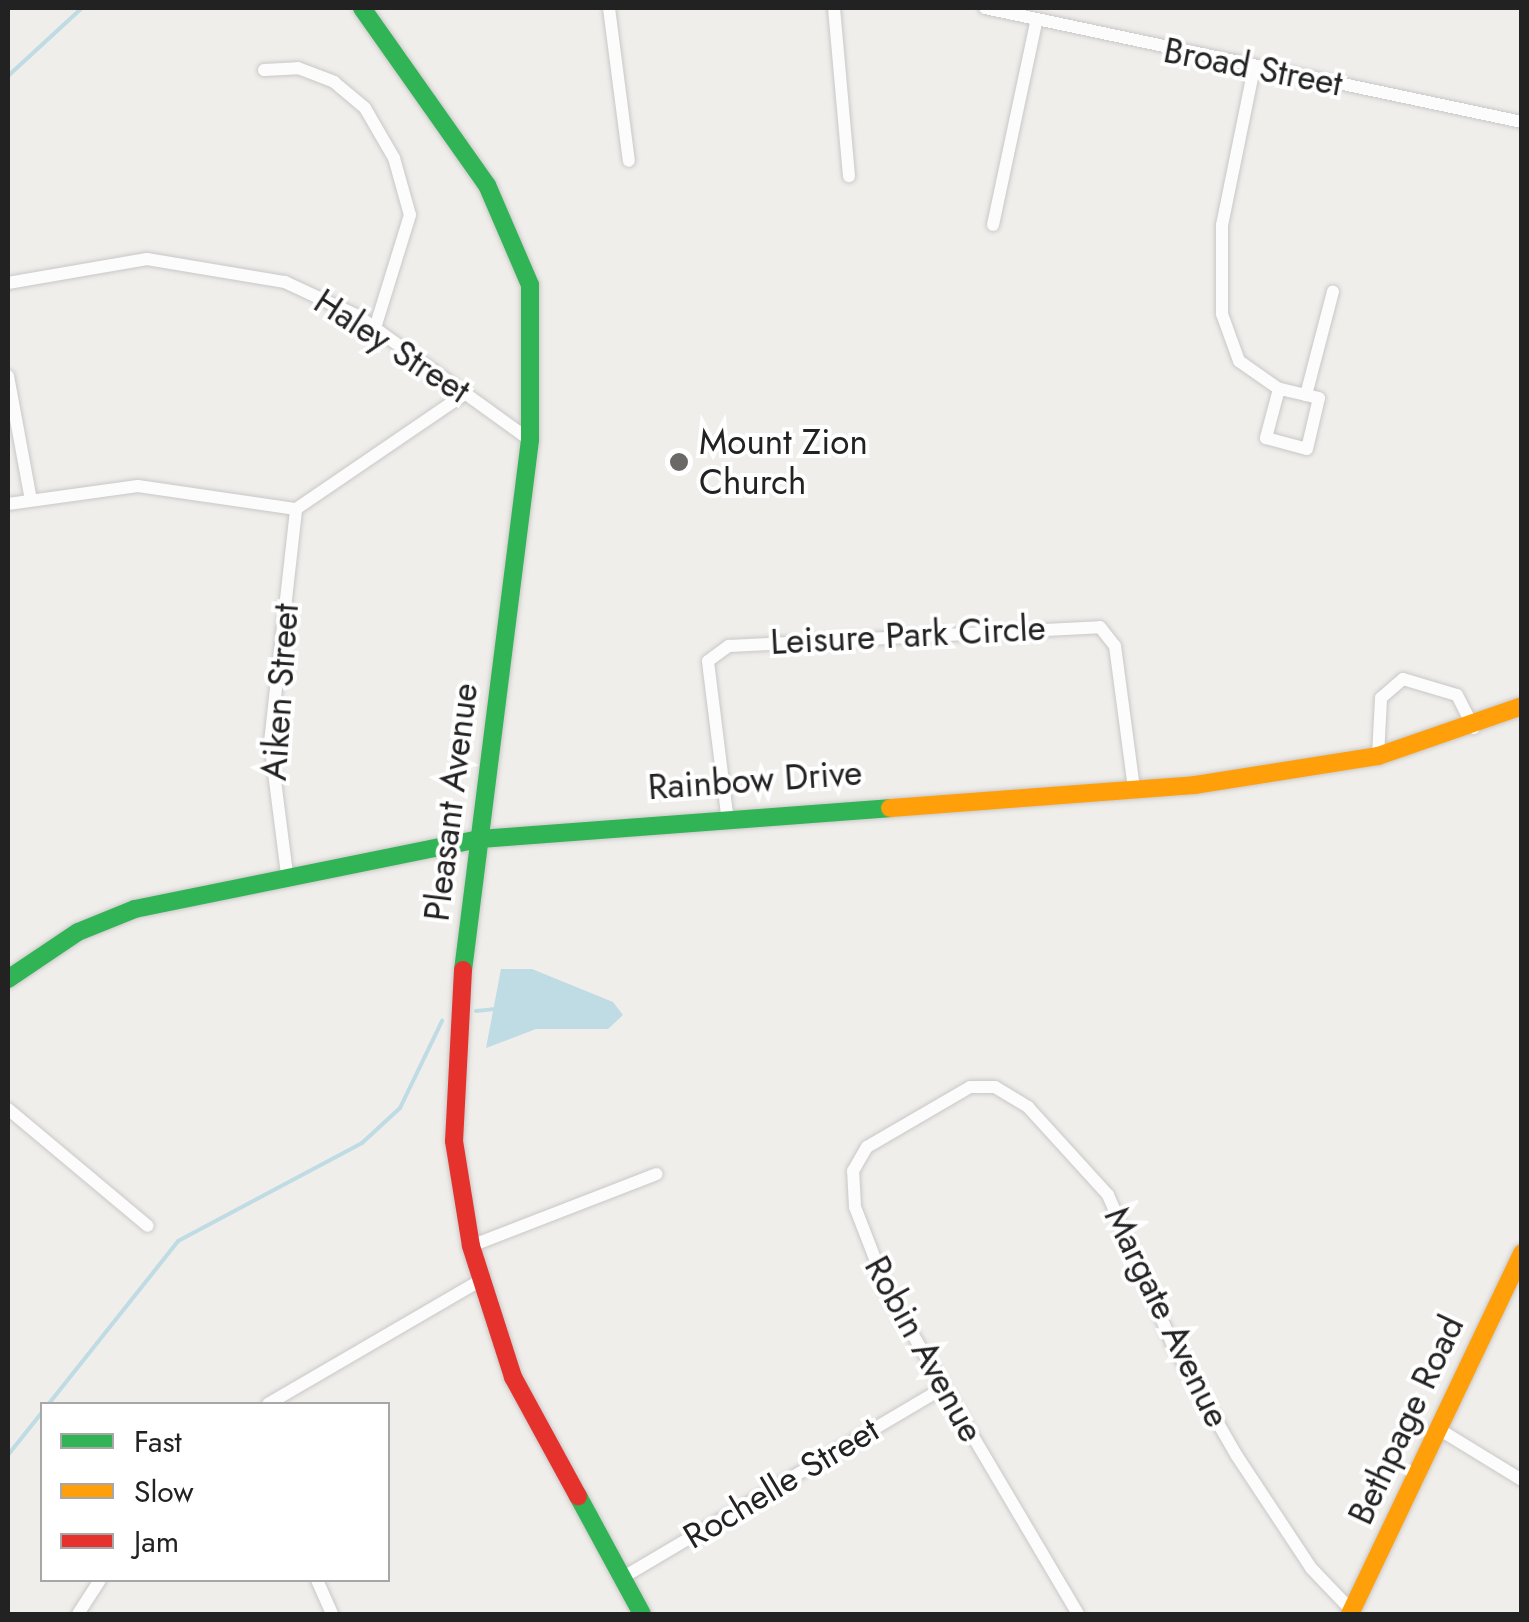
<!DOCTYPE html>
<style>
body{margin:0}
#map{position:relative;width:1529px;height:1622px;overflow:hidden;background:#f0eeeb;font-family:Jost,sans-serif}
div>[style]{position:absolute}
.water>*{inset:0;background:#bfdbe3}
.stream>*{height:4px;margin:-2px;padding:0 2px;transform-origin:2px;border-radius:2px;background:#bfdbe3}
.roads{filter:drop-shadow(0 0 2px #c9c8c7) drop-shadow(0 0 2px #c9c8c7)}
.street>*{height:12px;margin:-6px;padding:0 6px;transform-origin:6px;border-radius:6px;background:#fdfcfc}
.fast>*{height:18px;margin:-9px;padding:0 9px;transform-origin:9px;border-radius:9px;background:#30b455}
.slow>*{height:18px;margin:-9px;padding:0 9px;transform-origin:9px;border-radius:9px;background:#ff9f0a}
.jam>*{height:18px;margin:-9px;padding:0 9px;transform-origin:9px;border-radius:9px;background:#e5322d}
.dots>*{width:28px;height:28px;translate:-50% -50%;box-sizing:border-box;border:5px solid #fff;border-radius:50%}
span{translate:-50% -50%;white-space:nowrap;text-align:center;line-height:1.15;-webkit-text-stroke:8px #fff;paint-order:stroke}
.street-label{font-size:35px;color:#222}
.poi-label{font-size:35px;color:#222}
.left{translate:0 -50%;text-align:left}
.frame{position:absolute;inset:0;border:10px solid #222;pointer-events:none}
.legend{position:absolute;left:40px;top:1402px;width:350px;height:180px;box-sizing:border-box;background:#fff;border:2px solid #a7a7a7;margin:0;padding:12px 18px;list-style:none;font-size:30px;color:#222}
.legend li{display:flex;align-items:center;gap:20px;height:50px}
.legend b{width:50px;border:2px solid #a7a7a7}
</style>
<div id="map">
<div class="water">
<i style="clip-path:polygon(501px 969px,532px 969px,613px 1002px,623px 1015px,608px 1029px,536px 1029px,486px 1048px)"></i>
</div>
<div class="stream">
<i style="left:8px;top:76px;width:100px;rotate:-42.6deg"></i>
<i style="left:476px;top:1011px;width:18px;rotate:-6deg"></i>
<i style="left:8px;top:1455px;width:273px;rotate:-51.5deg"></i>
<i style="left:178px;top:1241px;width:208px;rotate:-28deg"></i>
<i style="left:362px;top:1143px;width:52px;rotate:-42.6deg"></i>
<i style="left:400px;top:1108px;width:97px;rotate:-64.2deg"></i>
</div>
<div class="roads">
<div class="street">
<i style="left:609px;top:8px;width:154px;rotate:82.6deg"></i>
<i style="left:834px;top:8px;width:169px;rotate:84.9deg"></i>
<i style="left:985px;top:8px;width:549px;rotate:11.99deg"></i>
<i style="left:1254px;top:68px;width:160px;rotate:101.5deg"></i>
<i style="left:1222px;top:225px;width:89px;rotate:90deg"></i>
<i style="left:1222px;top:314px;width:50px;rotate:70.1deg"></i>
<i style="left:1239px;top:361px;width:49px;rotate:35deg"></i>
<i style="left:264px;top:70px;width:34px;rotate:-3deg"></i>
<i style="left:298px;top:68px;width:39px;rotate:21deg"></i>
<i style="left:334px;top:82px;width:40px;rotate:40deg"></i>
<i style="left:365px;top:108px;width:58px;rotate:59.9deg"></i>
<i style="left:394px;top:158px;width:59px;rotate:74.3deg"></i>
<i style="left:410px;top:215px;width:118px;rotate:107.2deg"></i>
<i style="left:993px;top:225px;width:207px;rotate:-78deg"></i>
<i style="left:8px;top:283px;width:141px;rotate:-9.8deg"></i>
<i style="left:147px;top:259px;width:140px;rotate:9.5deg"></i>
<i style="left:285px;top:282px;width:81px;rotate:25deg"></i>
<i style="left:358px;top:316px;width:212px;rotate:35.8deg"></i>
<i style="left:8px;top:376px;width:126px;rotate:79.5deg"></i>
<i style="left:1306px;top:395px;width:28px;rotate:-167deg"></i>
<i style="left:1279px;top:389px;width:51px;rotate:104.9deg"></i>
<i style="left:1266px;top:438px;width:42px;rotate:15deg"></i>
<i style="left:1307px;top:449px;width:52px;rotate:-76.8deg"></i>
<i style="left:1319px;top:398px;width:13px;rotate:-167deg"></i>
<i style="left:1306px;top:395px;width:107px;rotate:-75.4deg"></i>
<i style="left:8px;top:504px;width:131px;rotate:-7.9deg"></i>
<i style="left:138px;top:486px;width:160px;rotate:8.3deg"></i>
<i style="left:296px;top:509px;width:206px;rotate:-34.3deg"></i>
<i style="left:1378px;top:756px;width:58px;rotate:-87deg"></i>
<i style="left:1381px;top:698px;width:29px;rotate:-41deg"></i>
<i style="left:1403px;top:679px;width:56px;rotate:16.5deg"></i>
<i style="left:1457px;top:695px;width:37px;rotate:63deg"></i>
<i style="left:727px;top:814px;width:154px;rotate:-97.1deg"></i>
<i style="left:708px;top:661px;width:26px;rotate:-36deg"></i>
<i style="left:729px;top:646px;width:371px;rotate:-2.9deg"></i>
<i style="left:1100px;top:627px;width:24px;rotate:52deg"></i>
<i style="left:1115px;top:646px;width:144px;rotate:82.4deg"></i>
<i style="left:287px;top:874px;width:133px;rotate:-97.3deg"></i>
<i style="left:270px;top:742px;width:234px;rotate:-83.6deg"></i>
<i style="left:8px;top:1109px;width:182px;rotate:39.9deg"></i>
<i style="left:471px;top:1246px;width:199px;rotate:-21.2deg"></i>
<i style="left:268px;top:1404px;width:246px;rotate:-30.2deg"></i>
<i style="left:1437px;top:1428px;width:100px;rotate:31.5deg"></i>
<i style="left:620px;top:1579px;width:375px;rotate:-30.6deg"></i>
<i style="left:317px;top:1580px;width:37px;rotate:66deg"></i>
<i style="left:78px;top:1614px;width:40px;rotate:-57.1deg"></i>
<i style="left:1078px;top:1614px;width:371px;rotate:-120.6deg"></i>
<i style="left:889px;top:1295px;width:94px;rotate:-111.1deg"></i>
<i style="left:855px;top:1207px;width:36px;rotate:-93deg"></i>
<i style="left:853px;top:1171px;width:28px;rotate:-60deg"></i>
<i style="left:867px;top:1147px;width:119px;rotate:-30.2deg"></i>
<i style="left:970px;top:1087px;width:25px"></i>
<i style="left:995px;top:1087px;width:39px;rotate:31deg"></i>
<i style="left:1028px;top:1107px;width:119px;rotate:47.7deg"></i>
<i style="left:1108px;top:1195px;width:161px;rotate:66.6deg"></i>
<i style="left:1172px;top:1343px;width:130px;rotate:60.1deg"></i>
<i style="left:1237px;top:1456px;width:134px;rotate:56.5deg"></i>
<i style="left:1311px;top:1568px;width:64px;rotate:46.3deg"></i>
</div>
<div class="fast">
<i style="left:362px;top:8px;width:217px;rotate:54.8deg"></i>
<i style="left:487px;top:185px;width:109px;rotate:66.7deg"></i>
<i style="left:530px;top:285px;width:155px;rotate:90deg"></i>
<i style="left:530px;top:440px;width:534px;rotate:97.2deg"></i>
<i style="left:8px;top:979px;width:84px;rotate:-33.9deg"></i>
<i style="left:78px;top:932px;width:61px;rotate:-22deg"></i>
<i style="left:135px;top:909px;width:351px;rotate:-11.5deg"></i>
<i style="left:479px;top:839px;width:412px;rotate:-4.3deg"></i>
<i style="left:578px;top:1496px;width:134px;rotate:61.5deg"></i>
</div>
<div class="slow">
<i style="left:890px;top:808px;width:306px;rotate:-4.3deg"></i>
<i style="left:1195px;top:785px;width:185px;rotate:-9deg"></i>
<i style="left:1378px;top:756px;width:152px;rotate:-19.1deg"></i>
<i style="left:1350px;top:1614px;width:400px;rotate:-64.5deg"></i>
</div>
<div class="jam">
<i style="left:463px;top:970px;width:171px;rotate:93deg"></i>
<i style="left:454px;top:1141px;width:106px;rotate:80.8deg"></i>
<i style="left:471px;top:1246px;width:138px;rotate:72.2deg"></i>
<i style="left:513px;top:1377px;width:136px;rotate:61.4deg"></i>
</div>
</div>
<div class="dots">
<i style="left:679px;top:462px;background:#6a6968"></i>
</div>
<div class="street-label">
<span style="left:1253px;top:67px;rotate:11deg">Broad Street</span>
<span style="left:392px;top:346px;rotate:33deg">Haley Street</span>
<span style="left:908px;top:635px;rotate:-3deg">Leisure Park Circle</span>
<span style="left:280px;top:692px;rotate:-86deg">Aiken Street</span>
<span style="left:755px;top:780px;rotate:-4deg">Rainbow Drive</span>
<span style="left:451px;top:802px;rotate:-83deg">Pleasant Avenue</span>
<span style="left:1167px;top:1317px;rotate:64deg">Margate Avenue</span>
<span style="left:924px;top:1349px;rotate:61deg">Robin Avenue</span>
<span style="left:1406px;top:1420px;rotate:-65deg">Bethpage Road</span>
<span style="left:781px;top:1483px;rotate:-31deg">Rochelle Street</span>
</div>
<div class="poi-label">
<span class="left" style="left:699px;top:462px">Mount Zion<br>Church</span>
</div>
<div class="frame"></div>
<ul class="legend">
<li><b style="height:12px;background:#30b455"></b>Fast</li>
<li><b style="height:12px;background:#ff9f0a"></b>Slow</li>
<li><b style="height:12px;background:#e5322d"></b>Jam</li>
</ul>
</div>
